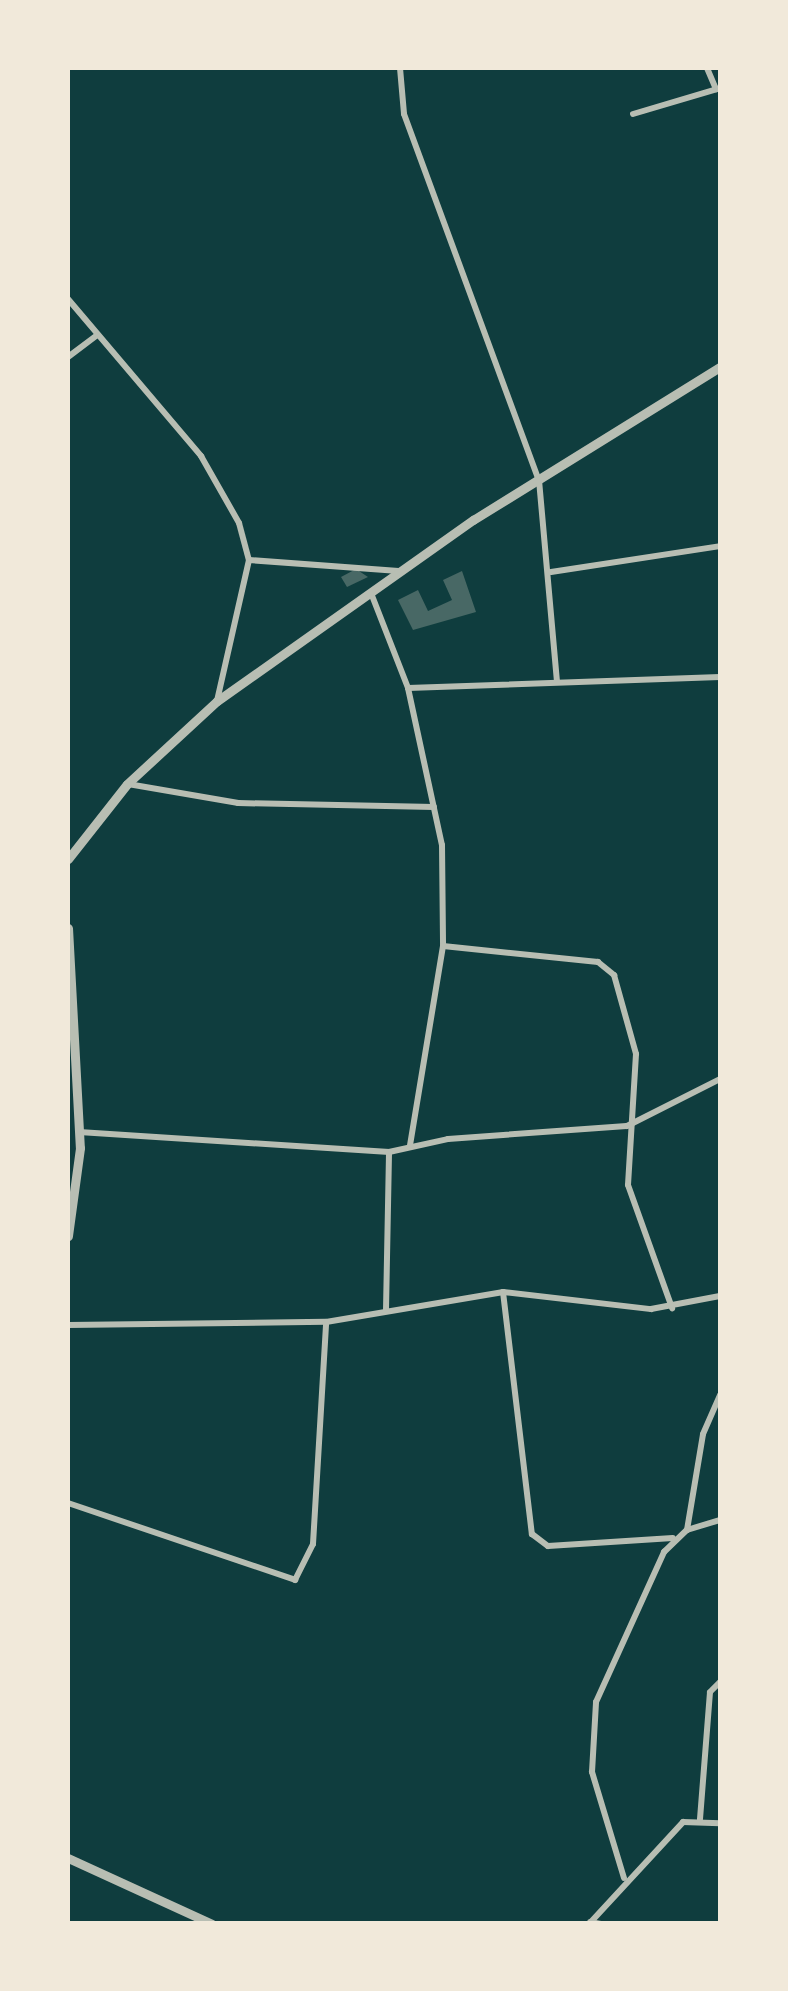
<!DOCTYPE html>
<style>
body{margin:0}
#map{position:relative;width:788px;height:1991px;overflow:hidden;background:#0f3d3e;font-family:"Roboto Condensed",sans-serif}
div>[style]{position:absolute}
.building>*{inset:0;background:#486865}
.minor>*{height:6px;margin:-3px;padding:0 3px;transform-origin:3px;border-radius:3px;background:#b8beb3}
.tertiary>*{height:9px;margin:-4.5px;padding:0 4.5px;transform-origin:4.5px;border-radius:4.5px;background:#b8beb3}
span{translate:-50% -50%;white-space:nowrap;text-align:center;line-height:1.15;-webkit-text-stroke:8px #f1e9da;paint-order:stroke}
.frame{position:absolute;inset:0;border:70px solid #f1e9da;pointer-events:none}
</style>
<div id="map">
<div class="building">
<i style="clip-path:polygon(356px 569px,368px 577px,347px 587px,341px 577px)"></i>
<i style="clip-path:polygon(462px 571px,476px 612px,413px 630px,398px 600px,418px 590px,428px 611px,452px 600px,443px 580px)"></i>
</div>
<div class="minor">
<i style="left:400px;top:68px;width:46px;rotate:85deg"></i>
<i style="left:404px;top:114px;width:390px;rotate:69.8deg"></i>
<i style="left:539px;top:480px;width:202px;rotate:84.9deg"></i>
<i style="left:707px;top:68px;width:23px;rotate:67deg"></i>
<i style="left:633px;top:114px;width:91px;rotate:-16.6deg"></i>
<i style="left:68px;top:299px;width:206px;rotate:49.7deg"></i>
<i style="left:201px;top:456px;width:77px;rotate:60.4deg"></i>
<i style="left:239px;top:523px;width:38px;rotate:75deg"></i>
<i style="left:249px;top:560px;width:145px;rotate:102.8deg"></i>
<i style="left:68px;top:357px;width:36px;rotate:-37deg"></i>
<i style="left:249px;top:560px;width:150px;rotate:4.2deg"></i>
<i style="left:551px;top:572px;width:171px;rotate:-8.7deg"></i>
<i style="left:371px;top:593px;width:102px;rotate:68.7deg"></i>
<i style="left:408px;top:688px;width:161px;rotate:77.8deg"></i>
<i style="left:442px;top:845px;width:101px;rotate:89.4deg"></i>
<i style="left:443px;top:946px;width:203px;rotate:99.4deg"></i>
<i style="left:408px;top:688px;width:312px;rotate:-2deg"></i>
<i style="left:128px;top:784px;width:112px;rotate:9.8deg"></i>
<i style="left:238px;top:803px;width:196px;rotate:1.2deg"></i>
<i style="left:443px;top:946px;width:156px;rotate:5.9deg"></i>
<i style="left:598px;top:962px;width:21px;rotate:39deg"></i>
<i style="left:614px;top:975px;width:82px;rotate:74.4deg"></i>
<i style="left:636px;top:1054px;width:131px;rotate:93.5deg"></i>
<i style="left:628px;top:1185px;width:131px;rotate:70.3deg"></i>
<i style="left:79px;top:1132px;width:311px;rotate:3.7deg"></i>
<i style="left:389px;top:1152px;width:60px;rotate:-12.4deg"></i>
<i style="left:448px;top:1139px;width:179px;rotate:-4.2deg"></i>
<i style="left:627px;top:1126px;width:104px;rotate:-26.8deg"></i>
<i style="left:503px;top:1292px;width:244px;rotate:83.2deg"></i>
<i style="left:532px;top:1534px;width:20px;rotate:37deg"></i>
<i style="left:548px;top:1546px;width:125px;rotate:-3.7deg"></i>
<i style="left:386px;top:1310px;width:158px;rotate:-88.9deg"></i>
<i style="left:68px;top:1325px;width:258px;rotate:-0.7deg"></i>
<i style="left:326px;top:1322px;width:180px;rotate:-9.6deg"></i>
<i style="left:503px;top:1292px;width:149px;rotate:6.6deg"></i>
<i style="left:651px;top:1309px;width:70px;rotate:-10.7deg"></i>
<i style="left:68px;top:1503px;width:240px;rotate:18.7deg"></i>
<i style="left:295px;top:1580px;width:40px;rotate:-63.4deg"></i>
<i style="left:313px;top:1544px;width:222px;rotate:-86.6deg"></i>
<i style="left:687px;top:1530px;width:97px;rotate:-80.5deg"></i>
<i style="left:703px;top:1434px;width:43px;rotate:-66.4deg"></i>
<i style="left:700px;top:1819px;width:127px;rotate:-85.5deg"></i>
<i style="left:710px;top:1692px;width:14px;rotate:-45deg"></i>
<i style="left:624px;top:1878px;width:111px;rotate:-106.8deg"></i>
<i style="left:592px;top:1772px;width:70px;rotate:-86.7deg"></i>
<i style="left:596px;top:1702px;width:165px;rotate:-65.6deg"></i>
<i style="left:664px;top:1552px;width:32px;rotate:-44deg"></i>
<i style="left:687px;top:1530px;width:34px;rotate:-17deg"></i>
<i style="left:590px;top:1922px;width:11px;rotate:10deg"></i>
<i style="left:589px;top:1924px;width:139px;rotate:-47.3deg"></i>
<i style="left:683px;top:1822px;width:37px;rotate:2deg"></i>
</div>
<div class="tertiary">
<i style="left:68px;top:859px;width:95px;rotate:-51.8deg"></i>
<i style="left:127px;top:784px;width:122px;rotate:-42.7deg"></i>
<i style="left:217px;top:701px;width:314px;rotate:-35.3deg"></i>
<i style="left:473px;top:520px;width:291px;rotate:-31.8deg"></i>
<i style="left:68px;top:928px;width:220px;rotate:86.9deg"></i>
<i style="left:80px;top:1148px;width:89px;rotate:97.8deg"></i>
<i style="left:68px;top:1858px;width:158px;rotate:24.6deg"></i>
</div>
<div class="frame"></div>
</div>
